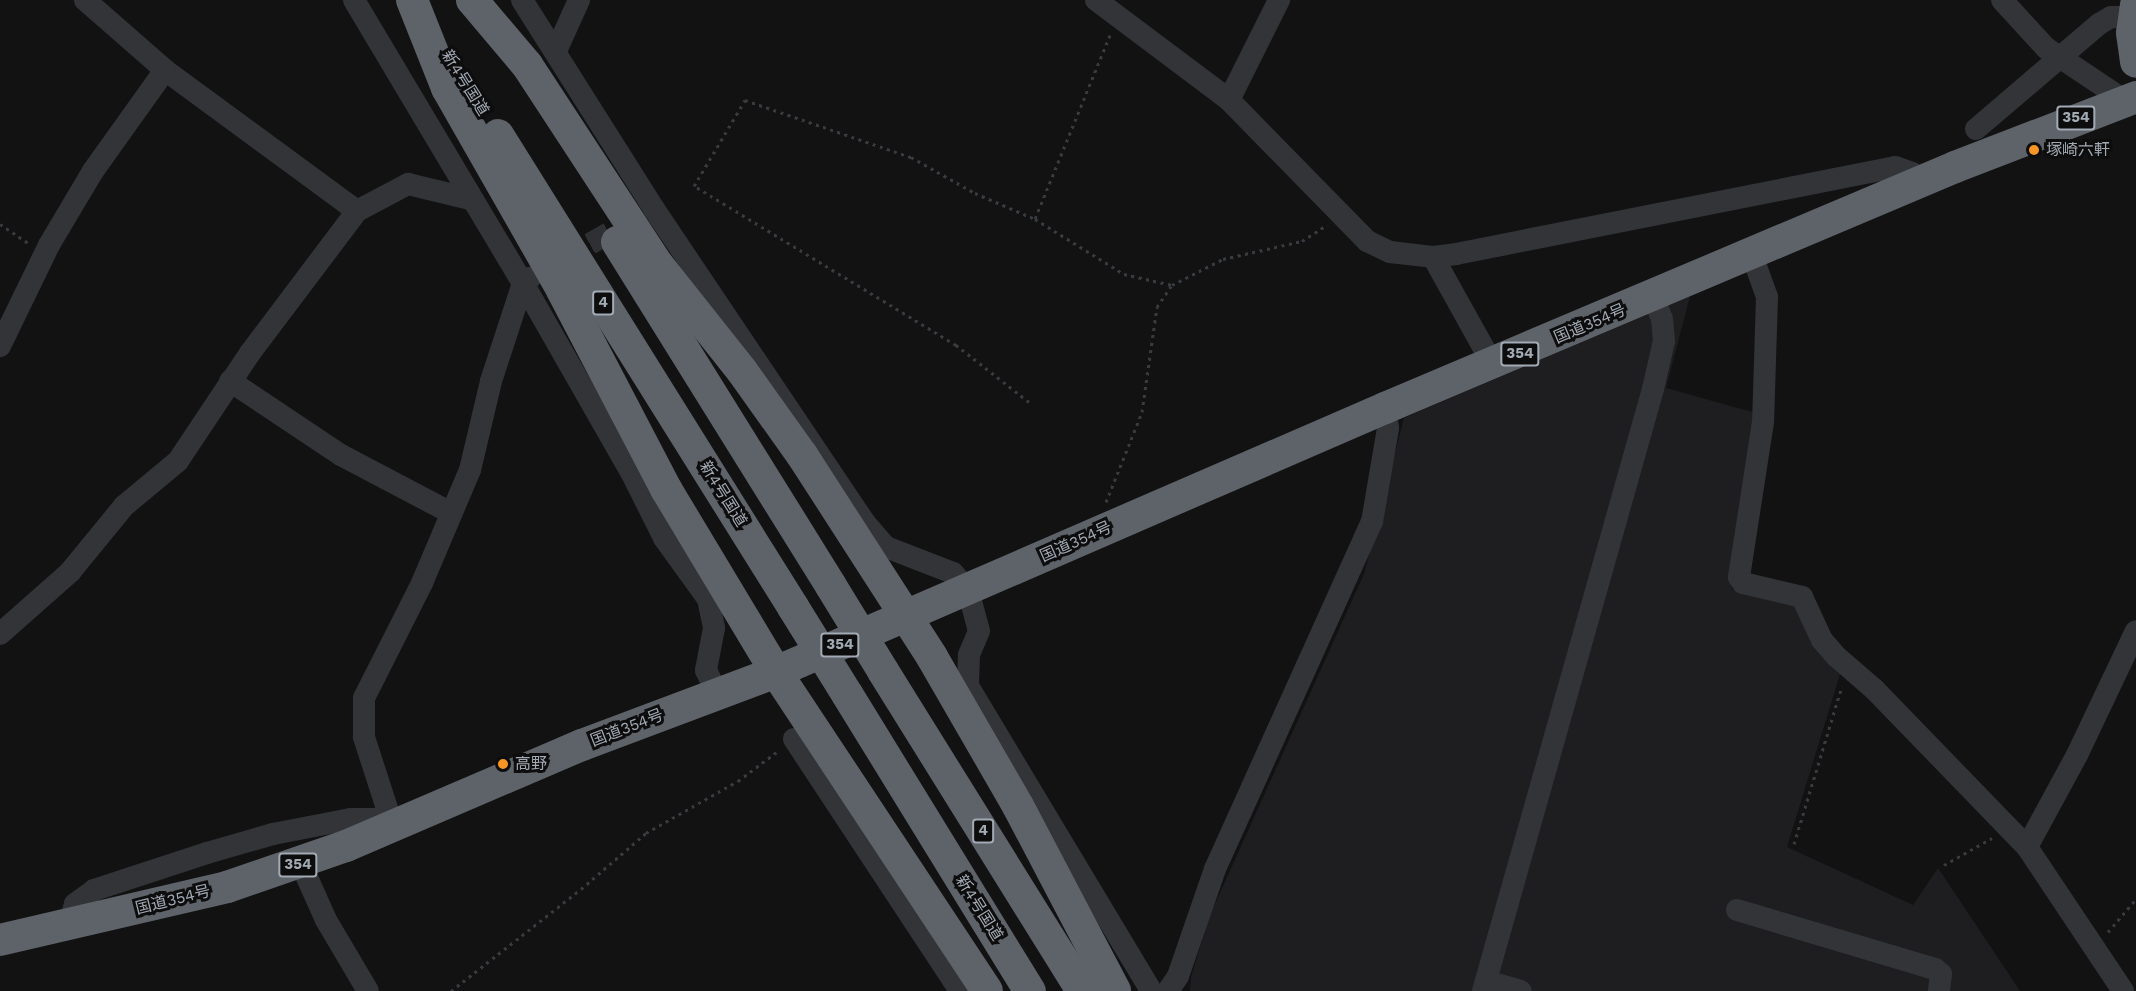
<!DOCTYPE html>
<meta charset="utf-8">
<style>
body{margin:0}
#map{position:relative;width:2136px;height:991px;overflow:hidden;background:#121213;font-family:"Work Sans","Noto Sans JP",sans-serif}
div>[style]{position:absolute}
.built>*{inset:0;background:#1e1e20}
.minor-tunnel>*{height:22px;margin-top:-11px;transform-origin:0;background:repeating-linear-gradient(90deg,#2f3033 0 22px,transparent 0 33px)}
.path>*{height:3px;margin-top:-1.5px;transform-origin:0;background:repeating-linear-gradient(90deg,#383b3f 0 3px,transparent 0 7.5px)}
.minor>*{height:22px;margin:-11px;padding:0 11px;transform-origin:11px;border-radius:11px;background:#323438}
.highway>*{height:32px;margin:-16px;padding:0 16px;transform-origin:16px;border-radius:16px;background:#5e636a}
.highway-bridge>*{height:32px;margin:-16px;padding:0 16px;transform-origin:16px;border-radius:16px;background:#5e636a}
.dots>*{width:16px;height:16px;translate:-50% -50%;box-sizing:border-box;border:3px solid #0d0d0e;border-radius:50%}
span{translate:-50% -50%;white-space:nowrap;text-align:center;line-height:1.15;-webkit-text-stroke:6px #0d0d0e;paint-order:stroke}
.shield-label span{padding:2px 4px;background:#0d0d0e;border:2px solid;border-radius:4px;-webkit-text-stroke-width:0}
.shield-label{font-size:15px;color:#a2aab4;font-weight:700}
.street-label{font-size:16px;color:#a2aab4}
.poi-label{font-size:16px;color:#a2aab4}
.left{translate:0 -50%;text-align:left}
</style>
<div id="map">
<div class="built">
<i style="clip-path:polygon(1690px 296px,1666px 388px,1756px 413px,1732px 589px,1794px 601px,1841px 671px,1787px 847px,1913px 905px,1938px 868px,2020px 991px,1190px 991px,1191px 977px,1210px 915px,1364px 574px,1404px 418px)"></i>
</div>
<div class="minor-tunnel">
<i style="left:561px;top:260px;width:78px;rotate:-29.2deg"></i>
</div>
<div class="path">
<i style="left:1110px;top:35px;width:199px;rotate:112.2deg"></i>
<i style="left:1035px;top:219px;width:105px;rotate:31.7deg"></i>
<i style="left:1124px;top:274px;width:49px;rotate:12.9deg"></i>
<i style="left:0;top:224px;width:34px;rotate:34deg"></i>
<i style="left:1029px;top:402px;width:93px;rotate:-142deg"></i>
<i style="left:956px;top:345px;width:306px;rotate:-148.7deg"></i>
<i style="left:694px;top:186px;width:100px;rotate:-59.3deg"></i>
<i style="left:745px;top:100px;width:176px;rotate:19deg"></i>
<i style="left:911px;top:157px;width:73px;rotate:29.4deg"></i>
<i style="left:975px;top:193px;width:65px;rotate:23.4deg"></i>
<i style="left:1106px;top:502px;width:97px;rotate:-68.2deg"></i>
<i style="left:1142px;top:412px;width:106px;rotate:-81.9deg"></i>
<i style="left:1157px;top:307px;width:27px;rotate:-56deg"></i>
<i style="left:1172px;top:285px;width:57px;rotate:-27deg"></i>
<i style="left:1223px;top:259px;width:81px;rotate:-12.8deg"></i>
<i style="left:1302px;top:241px;width:30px;rotate:-33deg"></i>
<i style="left:1794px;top:844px;width:165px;rotate:-73.1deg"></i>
<i style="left:1944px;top:865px;width:55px;rotate:-29.4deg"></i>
<i style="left:2108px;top:932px;width:43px;rotate:-49.7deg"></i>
<i style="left:451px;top:991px;width:165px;rotate:-38.1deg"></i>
<i style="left:581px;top:889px;width:86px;rotate:-40.7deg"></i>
<i style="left:646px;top:833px;width:106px;rotate:-29.5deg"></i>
<i style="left:738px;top:781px;width:50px;rotate:-36.9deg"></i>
</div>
<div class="minor">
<i style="left:85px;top:0;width:106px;rotate:41.2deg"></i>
<i style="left:165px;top:70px;width:238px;rotate:36.3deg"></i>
<i style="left:354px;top:0;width:330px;rotate:59.2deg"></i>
<i style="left:523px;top:283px;width:218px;rotate:60.3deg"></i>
<i style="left:631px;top:472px;width:74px;rotate:63.4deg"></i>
<i style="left:664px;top:538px;width:75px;rotate:54.2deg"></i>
<i style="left:708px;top:599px;width:30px;rotate:78deg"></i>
<i style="left:714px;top:628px;width:43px;rotate:100.8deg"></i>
<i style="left:706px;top:670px;width:26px;rotate:65deg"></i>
<i style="left:522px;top:0;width:247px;rotate:57.7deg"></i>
<i style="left:654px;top:209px;width:378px;rotate:56.1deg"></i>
<i style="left:865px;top:523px;width:32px;rotate:49deg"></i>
<i style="left:886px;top:547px;width:72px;rotate:21.2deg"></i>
<i style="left:953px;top:573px;width:23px;rotate:49deg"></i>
<i style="left:968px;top:590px;width:42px;rotate:75deg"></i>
<i style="left:979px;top:631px;width:26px;rotate:113deg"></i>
<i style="left:969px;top:655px;width:31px;rotate:92deg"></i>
<i style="left:968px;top:686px;width:356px;rotate:59deg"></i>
<i style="left:1096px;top:0;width:166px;rotate:36.9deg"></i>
<i style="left:1229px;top:100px;width:197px;rotate:45.6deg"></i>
<i style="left:1367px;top:241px;width:25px;rotate:26deg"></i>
<i style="left:1390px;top:252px;width:43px;rotate:6.6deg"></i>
<i style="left:1433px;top:257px;width:23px;rotate:-7deg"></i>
<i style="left:1456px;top:254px;width:448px;rotate:-11.2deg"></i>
<i style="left:1895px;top:167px;width:18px;rotate:19deg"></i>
<i style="left:1912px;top:173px;width:13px;rotate:45deg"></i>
<i style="left:2002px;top:0;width:65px;rotate:47.5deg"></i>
<i style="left:2046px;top:48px;width:94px;rotate:33.7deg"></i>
<i style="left:556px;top:51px;width:56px;rotate:-65.7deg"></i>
<i style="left:1229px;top:100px;width:112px;rotate:-63.4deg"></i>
<i style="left:1976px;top:129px;width:162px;rotate:-40.5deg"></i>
<i style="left:2099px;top:24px;width:14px;rotate:-30deg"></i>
<i style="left:2111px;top:17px;width:21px"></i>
<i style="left:1752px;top:255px;width:45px;rotate:70.3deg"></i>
<i style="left:1767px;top:297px;width:125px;rotate:91.8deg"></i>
<i style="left:1763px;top:422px;width:157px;rotate:98.8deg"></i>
<i style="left:1739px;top:577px;width:7px;rotate:56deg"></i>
<i style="left:1743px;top:583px;width:61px;rotate:13.3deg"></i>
<i style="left:1802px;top:597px;width:47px;rotate:65.1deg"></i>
<i style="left:1822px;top:640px;width:23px;rotate:49deg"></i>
<i style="left:1837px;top:657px;width:49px;rotate:40.9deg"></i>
<i style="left:1874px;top:689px;width:220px;rotate:45.9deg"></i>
<i style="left:2027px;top:847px;width:173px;rotate:56.3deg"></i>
<i style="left:1433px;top:257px;width:124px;rotate:60.9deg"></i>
<i style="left:0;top:346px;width:112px;rotate:-64.1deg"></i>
<i style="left:49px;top:245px;width:86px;rotate:-59.3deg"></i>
<i style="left:93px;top:171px;width:124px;rotate:-54.5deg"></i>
<i style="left:230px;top:381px;width:133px;rotate:33.7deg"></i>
<i style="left:341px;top:455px;width:124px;rotate:27.8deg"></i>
<i style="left:0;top:634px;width:94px;rotate:-41.5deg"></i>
<i style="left:70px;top:572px;width:85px;rotate:-50.7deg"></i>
<i style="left:124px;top:506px;width:70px;rotate:-39.8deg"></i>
<i style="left:178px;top:461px;width:130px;rotate:-56.3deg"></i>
<i style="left:250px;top:353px;width:178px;rotate:-53deg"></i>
<i style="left:357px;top:211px;width:58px;rotate:-27.9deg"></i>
<i style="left:408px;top:184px;width:64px;rotate:13.6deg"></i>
<i style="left:794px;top:739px;width:302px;rotate:56.6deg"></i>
<i style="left:393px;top:827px;width:95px;rotate:-107.9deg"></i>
<i style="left:364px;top:737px;width:39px;rotate:-90deg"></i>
<i style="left:364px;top:698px;width:129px;rotate:-63.2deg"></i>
<i style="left:422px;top:583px;width:123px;rotate:-67deg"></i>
<i style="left:470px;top:470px;width:91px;rotate:-76.7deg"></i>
<i style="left:491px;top:381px;width:103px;rotate:-71.9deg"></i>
<i style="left:523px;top:283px;width:9px;rotate:-36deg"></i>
<i style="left:2027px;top:847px;width:105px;rotate:-61.5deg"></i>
<i style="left:2077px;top:755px;width:137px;rotate:-64.6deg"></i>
<i style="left:301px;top:864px;width:61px;rotate:65.9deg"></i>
<i style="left:326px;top:920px;width:82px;rotate:59.4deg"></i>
<i style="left:1737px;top:910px;width:207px;rotate:16.6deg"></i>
<i style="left:1935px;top:969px;width:8px;rotate:40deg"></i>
<i style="left:1941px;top:974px;width:17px;rotate:97deg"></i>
<i style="left:69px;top:925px;width:22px;rotate:-74deg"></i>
<i style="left:75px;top:904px;width:24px;rotate:-36deg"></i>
<i style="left:94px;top:890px;width:119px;rotate:-18.1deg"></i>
<i style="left:207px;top:853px;width:69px;rotate:-16.1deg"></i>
<i style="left:273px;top:834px;width:79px;rotate:-10.9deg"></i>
<i style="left:351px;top:819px;width:24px"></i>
<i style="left:375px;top:819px;width:20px;rotate:24deg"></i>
<i style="left:1486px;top:981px;width:36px;rotate:16deg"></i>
<i style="left:1168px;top:991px;width:18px;rotate:-56deg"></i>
<i style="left:1178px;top:976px;width:113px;rotate:-70.9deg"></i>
<i style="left:1215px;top:869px;width:381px;rotate:-65.7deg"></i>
<i style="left:1372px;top:522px;width:95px;rotate:-80.3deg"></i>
<i style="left:1388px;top:428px;width:20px;rotate:-99deg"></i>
<i style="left:1483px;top:991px;width:626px;rotate:-74.23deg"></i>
<i style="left:1653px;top:389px;width:49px;rotate:-77.1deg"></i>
<i style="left:1664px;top:341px;width:22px;rotate:-95deg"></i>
<i style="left:1662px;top:319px;width:24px;rotate:-112deg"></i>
</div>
<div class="highway">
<i style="left:412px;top:0;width:95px;rotate:68.3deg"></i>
<i style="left:447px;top:88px;width:232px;rotate:60.3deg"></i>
<i style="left:562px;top:290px;width:225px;rotate:62.4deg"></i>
<i style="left:666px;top:489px;width:214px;rotate:59deg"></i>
<i style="left:776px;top:672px;width:382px;rotate:56.5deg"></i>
<i style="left:472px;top:0;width:85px;rotate:49.8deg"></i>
<i style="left:527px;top:65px;width:239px;rotate:56.8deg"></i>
<i style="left:658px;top:265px;width:135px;rotate:51.6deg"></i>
<i style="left:742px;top:371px;width:103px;rotate:54.5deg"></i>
<i style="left:802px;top:455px;width:240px;rotate:57.2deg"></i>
<i style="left:932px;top:657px;width:172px;rotate:60deg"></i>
<i style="left:1018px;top:806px;width:209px;rotate:62.3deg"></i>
<i style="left:2136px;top:5px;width:28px;rotate:98deg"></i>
<i style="left:2132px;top:33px;width:29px;rotate:82deg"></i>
<i style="left:498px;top:135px;width:557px;rotate:57.99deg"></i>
<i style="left:617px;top:242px;width:405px;rotate:58.1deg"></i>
<i style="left:883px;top:671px;width:377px;rotate:58.1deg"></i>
<i style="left:847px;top:694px;width:349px;rotate:58.4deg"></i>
<i style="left:0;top:940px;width:233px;rotate:-13.1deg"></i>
<i style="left:227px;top:887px;width:126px;rotate:-19deg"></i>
<i style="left:346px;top:846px;width:257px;rotate:-23.2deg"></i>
<i style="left:582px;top:745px;width:207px;rotate:-20.6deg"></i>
<i style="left:776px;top:672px;width:664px;rotate:-23.44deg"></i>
<i style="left:1385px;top:408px;width:619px;rotate:-22.92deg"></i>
<i style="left:1955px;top:167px;width:194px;rotate:-21.1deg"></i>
</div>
<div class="highway-bridge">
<i style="left:831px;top:586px;width:100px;rotate:58.5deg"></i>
<i style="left:793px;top:607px;width:102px;rotate:58.2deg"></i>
</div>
<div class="dots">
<i style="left:2034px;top:150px;background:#f89625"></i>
<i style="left:503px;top:764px;background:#f89625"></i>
</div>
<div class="shield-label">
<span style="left:2076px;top:118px">354</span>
<span style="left:603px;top:303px">4</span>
<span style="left:1520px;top:354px">354</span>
<span style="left:840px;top:645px">354</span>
<span style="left:983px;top:831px">4</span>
<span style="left:298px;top:865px">354</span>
</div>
<div class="street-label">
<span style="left:465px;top:83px;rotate:58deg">新4号国道</span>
<span style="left:1590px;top:324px;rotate:-23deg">国道354号</span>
<span style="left:723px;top:494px;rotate:58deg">新4号国道</span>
<span style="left:1076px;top:542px;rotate:-24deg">国道354号</span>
<span style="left:627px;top:728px;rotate:-21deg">国道354号</span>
<span style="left:173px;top:900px;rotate:-14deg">国道354号</span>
<span style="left:979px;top:908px;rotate:58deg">新4号国道</span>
</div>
<div class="poi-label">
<span class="left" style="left:2046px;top:150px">塚崎六軒</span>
<span class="left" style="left:515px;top:764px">高野</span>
</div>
</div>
